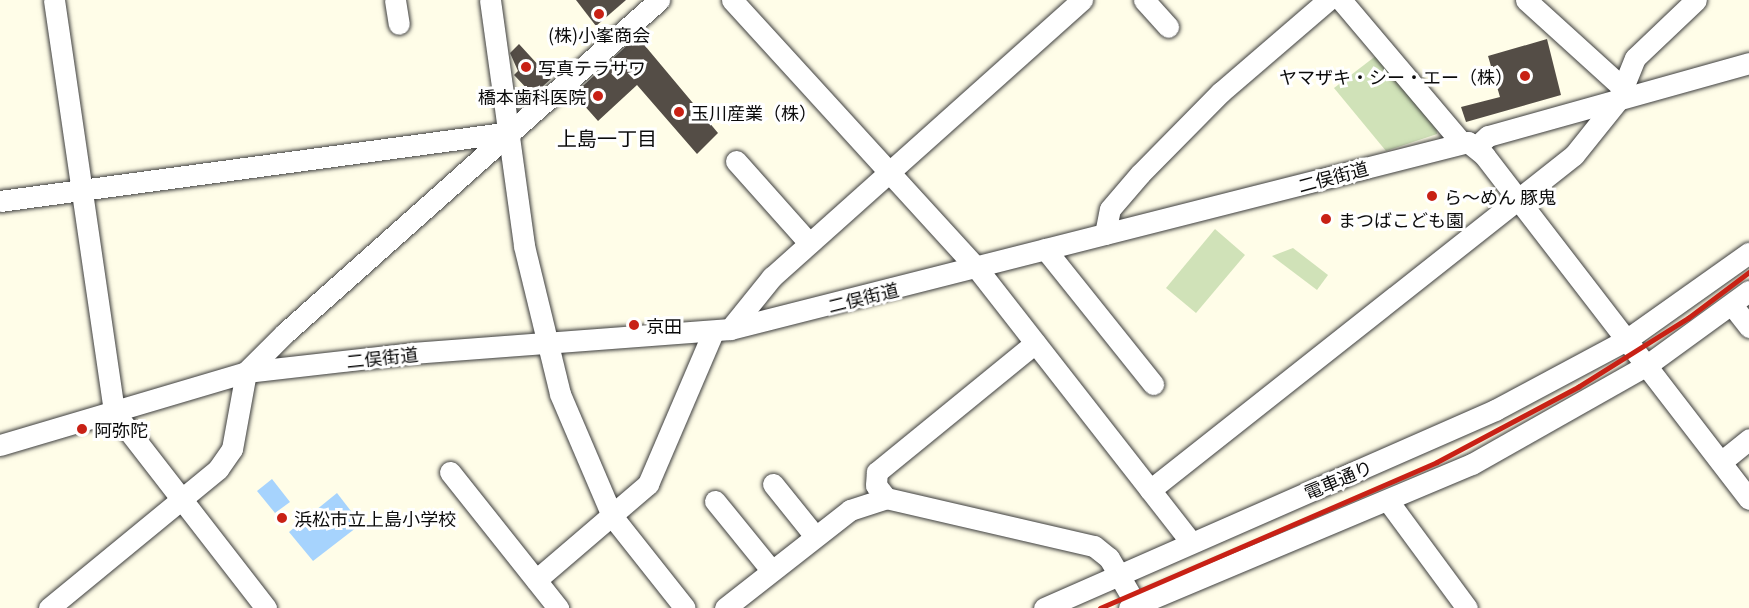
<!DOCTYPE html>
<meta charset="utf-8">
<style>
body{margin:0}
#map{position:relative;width:1749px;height:608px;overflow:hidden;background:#fffde8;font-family:Georgia,"Noto Sans JP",serif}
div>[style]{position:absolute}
.cemetery>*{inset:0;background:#d0e2b8}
.water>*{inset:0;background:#a6d3fd}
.building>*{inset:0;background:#544d46}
.roads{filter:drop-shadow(0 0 2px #3e3e3e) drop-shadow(0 0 2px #3e3e3e)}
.minor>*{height:21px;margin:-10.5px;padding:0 10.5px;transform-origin:10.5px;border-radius:10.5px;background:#fff}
.rail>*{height:4.5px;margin:-2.25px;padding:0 2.25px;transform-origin:2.25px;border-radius:2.25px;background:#c82115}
.dots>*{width:16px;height:16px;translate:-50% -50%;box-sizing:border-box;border:3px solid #fff;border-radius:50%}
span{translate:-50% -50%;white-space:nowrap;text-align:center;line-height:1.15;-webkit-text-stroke:6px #fff;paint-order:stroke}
.poi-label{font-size:18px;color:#0b0b0b}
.left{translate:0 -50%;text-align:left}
.right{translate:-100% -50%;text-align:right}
.street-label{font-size:18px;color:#0b0b0b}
.neighbourhood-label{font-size:20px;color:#0b0b0b}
</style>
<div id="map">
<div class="cemetery">
<i style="clip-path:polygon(1377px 55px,1436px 122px,1437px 134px,1386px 151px,1334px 88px)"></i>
<i style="clip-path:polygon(1215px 229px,1245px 255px,1196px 313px,1166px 288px)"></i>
<i style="clip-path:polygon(1293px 248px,1328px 275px,1317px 290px,1272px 256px)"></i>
</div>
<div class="water">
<i style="clip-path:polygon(272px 479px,290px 502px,275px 513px,257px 491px)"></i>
<i style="clip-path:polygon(337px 493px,361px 524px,313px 561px,289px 532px)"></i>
</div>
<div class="building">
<i style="clip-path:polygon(576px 0,626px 0,596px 26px)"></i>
<i style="clip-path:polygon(1547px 39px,1561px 95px,1466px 122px,1461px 107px,1500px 97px,1488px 56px)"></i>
<i style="clip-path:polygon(632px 41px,636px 45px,641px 41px,718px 133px,697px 154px,637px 85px,598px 121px,574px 94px)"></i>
<i style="clip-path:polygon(519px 44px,551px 79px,533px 95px,514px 75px,518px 71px,510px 53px)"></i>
</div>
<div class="roads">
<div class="minor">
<i style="left:54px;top:0;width:416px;rotate:81.7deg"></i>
<i style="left:114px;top:412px;width:248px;rotate:52.2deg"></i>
<i style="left:395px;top:0;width:24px;rotate:81deg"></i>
<i style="left:490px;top:0;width:248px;rotate:82.1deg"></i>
<i style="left:524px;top:246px;width:152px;rotate:76.3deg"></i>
<i style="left:560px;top:394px;width:133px;rotate:66.9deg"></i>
<i style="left:612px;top:516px;width:117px;rotate:51.6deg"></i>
<i style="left:732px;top:0;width:362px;rotate:47.6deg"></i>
<i style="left:976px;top:267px;width:348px;rotate:52deg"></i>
<i style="left:1144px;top:0;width:36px;rotate:48deg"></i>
<i style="left:1341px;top:0;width:187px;rotate:49.8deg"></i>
<i style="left:1526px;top:0;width:132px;rotate:42.2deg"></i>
<i style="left:1476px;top:147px;width:16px;rotate:-43deg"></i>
<i style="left:1488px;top:136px;width:271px;rotate:-15.6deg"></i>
<i style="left:736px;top:161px;width:110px;rotate:48.3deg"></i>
<i style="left:0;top:201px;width:516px;rotate:-7.69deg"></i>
<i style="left:1105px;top:234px;width:25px;rotate:-79deg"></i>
<i style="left:1110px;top:209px;width:46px;rotate:-49.4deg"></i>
<i style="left:1140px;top:174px;width:115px;rotate:-45.4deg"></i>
<i style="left:1221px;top:92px;width:141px;rotate:-40.7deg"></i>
<i style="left:1045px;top:249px;width:173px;rotate:51.3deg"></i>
<i style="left:1732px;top:305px;width:28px;rotate:52deg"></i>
<i style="left:730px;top:329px;width:67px;rotate:-51.1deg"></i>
<i style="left:772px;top:277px;width:416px;rotate:-41.8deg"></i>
<i style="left:0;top:445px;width:257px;rotate:-16.5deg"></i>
<i style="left:246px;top:372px;width:167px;rotate:-6.5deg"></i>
<i style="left:412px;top:353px;width:319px;rotate:-4.3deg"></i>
<i style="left:730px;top:329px;width:761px;rotate:-14.22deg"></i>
<i style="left:1468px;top:142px;width:21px;rotate:39deg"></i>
<i style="left:1484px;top:155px;width:434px;rotate:52.4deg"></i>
<i style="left:1721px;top:462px;width:36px;rotate:-39deg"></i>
<i style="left:450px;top:472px;width:174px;rotate:51.5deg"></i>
<i style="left:773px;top:484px;width:65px;rotate:51.2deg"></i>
<i style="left:1150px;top:490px;width:540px;rotate:-38.31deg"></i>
<i style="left:1574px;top:155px;width:70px;rotate:-51.3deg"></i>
<i style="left:1618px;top:100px;width:45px;rotate:-68deg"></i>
<i style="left:1635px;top:58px;width:84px;rotate:-43.6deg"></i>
<i style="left:886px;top:498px;width:16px;rotate:-128deg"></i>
<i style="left:876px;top:485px;width:13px;rotate:-86deg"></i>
<i style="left:877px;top:472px;width:204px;rotate:-39.2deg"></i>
<i style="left:715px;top:501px;width:89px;rotate:50.9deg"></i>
<i style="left:1388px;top:501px;width:133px;rotate:53.6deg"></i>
<i style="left:536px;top:580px;width:148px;rotate:-40.6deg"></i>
<i style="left:648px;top:484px;width:165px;rotate:-66.8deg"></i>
<i style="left:49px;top:608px;width:219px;rotate:-39.4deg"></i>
<i style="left:218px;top:469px;width:24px;rotate:-55deg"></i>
<i style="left:232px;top:449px;width:78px;rotate:-79.7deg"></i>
<i style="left:246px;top:372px;width:55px;rotate:-45deg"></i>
<i style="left:285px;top:333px;width:501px;rotate:-41.68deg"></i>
<i style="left:725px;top:608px;width:159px;rotate:-38.1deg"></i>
<i style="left:850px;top:510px;width:38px;rotate:-18deg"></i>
<i style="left:886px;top:498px;width:213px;rotate:13deg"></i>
<i style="left:1094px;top:546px;width:19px;rotate:39deg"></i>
<i style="left:1109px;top:558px;width:58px;rotate:59.9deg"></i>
<i style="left:1044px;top:608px;width:493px;rotate:-23.7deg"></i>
<i style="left:1495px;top:410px;width:149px;rotate:-28.1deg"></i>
<i style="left:1626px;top:340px;width:151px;rotate:-35.3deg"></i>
<i style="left:1129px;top:608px;width:372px;rotate:-22.8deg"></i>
<i style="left:1472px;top:464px;width:201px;rotate:-29.5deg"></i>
<i style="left:1647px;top:365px;width:126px;rotate:-36deg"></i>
</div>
</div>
<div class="rail">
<i style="left:1100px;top:608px;width:367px;rotate:-23.4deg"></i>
<i style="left:1437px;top:462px;width:160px;rotate:-28deg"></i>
<i style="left:1578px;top:387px;width:130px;rotate:-32.1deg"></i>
<i style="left:1688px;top:318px;width:76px;rotate:-37deg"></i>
</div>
<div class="dots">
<i style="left:599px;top:14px;background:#c82115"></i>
<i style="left:526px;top:67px;background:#c82115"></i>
<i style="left:1525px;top:76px;background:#c82115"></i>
<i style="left:598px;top:96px;background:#c82115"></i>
<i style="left:679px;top:112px;background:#c82115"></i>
<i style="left:1432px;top:196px;background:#c82115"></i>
<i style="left:1326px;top:219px;background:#c82115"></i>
<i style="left:634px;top:325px;background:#c82115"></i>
<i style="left:82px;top:429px;background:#c82115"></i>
<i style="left:282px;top:518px;background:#c82115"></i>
</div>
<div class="poi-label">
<span style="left:599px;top:34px">(株)小峯商会</span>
<span class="left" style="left:538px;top:67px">写真テラサワ</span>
<span class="right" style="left:1513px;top:76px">ヤマザキ・シー・エー（株）</span>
<span class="right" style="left:586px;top:96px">橋本歯科医院</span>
<span class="left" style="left:691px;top:112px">玉川産業（株）</span>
<span class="left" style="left:1444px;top:196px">ら～めん 豚鬼</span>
<span class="left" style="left:1338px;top:219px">まつばこども園</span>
<span class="left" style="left:646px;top:325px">京田</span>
<span class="left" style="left:94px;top:429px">阿弥陀</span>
<span class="left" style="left:294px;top:518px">浜松市立上島小学校</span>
</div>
<div class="street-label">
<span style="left:1333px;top:176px;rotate:-15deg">二俣街道</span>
<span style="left:863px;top:297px;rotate:-14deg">二俣街道</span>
<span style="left:382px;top:357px;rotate:-6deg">二俣街道</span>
<span style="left:1338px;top:479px;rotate:-23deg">電車通り</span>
</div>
<div class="neighbourhood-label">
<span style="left:607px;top:137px">上島一丁目</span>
</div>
</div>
